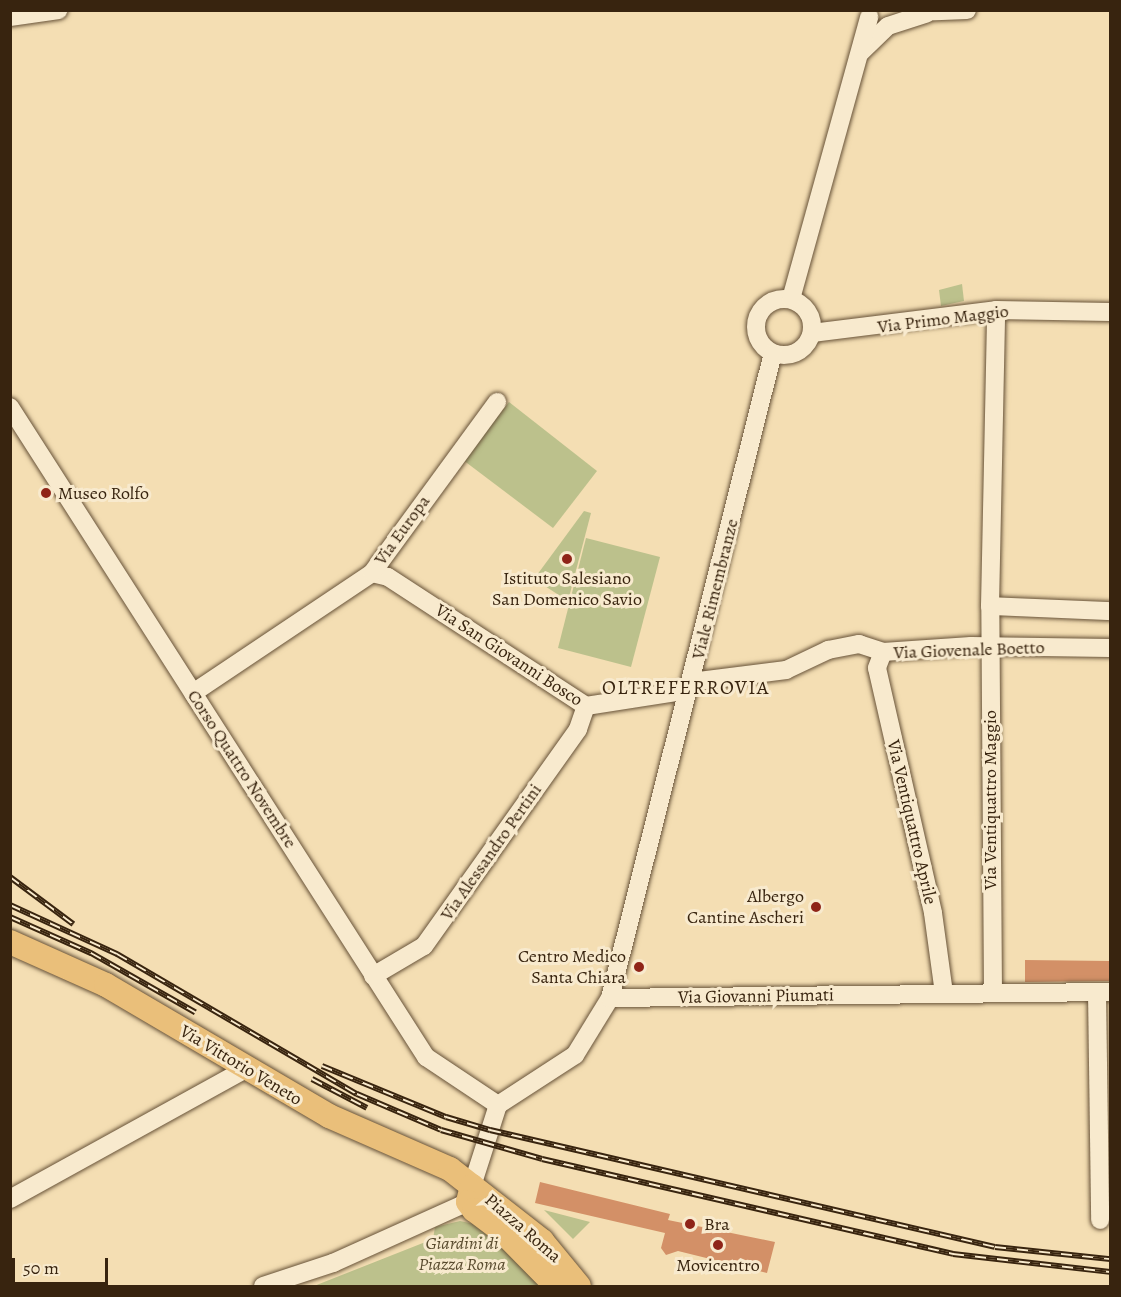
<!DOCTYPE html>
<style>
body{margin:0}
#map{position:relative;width:1121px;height:1297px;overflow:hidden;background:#f4deb3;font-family:Alegreya,serif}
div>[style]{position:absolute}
.green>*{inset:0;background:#bcc18c}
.building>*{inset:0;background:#d39067}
.roads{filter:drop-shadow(0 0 2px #675238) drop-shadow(0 0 2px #675238)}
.minor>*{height:18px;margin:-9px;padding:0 9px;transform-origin:9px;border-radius:9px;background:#f8eace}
.minor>.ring{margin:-9px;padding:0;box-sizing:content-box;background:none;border:18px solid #f8eace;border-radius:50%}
.major>*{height:24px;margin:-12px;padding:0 12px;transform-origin:12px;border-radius:12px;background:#eabf7a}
.rail>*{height:6px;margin-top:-3px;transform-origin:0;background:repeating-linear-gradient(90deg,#f8eace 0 11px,#38240f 0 22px);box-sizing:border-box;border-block:2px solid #38240f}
.dots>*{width:16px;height:16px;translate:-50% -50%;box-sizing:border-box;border:3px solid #f8eace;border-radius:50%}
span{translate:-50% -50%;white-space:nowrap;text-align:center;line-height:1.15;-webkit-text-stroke:6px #f8eace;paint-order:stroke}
.street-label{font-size:18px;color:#38240f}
.poi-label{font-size:18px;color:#38240f}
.left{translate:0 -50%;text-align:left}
.right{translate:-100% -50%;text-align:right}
.park-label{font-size:18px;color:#594b2e;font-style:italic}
.neighbourhood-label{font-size:20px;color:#38240f;letter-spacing:1.5px}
.frame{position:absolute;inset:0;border:12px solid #38240f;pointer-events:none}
.scale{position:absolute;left:12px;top:1258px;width:96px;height:27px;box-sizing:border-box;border:3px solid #38240f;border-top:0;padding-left:8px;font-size:18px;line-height:21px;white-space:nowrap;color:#38240f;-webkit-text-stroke:4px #f8eace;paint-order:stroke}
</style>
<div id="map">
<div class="green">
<i style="clip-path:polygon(962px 284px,964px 301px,941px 306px,939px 290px)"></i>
<i style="clip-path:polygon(509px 402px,597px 471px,553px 528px,463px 460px)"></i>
<i style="clip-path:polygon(584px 511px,591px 513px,568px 601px,534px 579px)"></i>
<i style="clip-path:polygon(586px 538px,660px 557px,631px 667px,558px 648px)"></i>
<i style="clip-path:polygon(544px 1210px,590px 1222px,573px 1239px)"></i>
<i style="clip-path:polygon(460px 1221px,479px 1225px,549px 1286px,314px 1286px,433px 1239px,435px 1227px)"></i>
</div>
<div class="building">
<i style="clip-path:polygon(1025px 960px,1110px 961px,1110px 981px,1025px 982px)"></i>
<i style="clip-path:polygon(540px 1182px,670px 1214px,668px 1220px,775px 1242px,767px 1273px,678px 1251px,666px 1255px,661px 1248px,665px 1233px,535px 1203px)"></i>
</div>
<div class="roads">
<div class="minor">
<i style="left:916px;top:12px;width:51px;rotate:-2.2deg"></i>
<i style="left:10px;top:17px;width:49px;rotate:-8.1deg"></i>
<i style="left:861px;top:52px;width:37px;rotate:-44deg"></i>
<i style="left:888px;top:26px;width:40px;rotate:-18deg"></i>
<i class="ring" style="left:756px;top:299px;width:38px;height:38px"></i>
<i style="left:791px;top:299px;width:293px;rotate:-74.5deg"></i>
<i style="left:812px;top:333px;width:185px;rotate:-7.1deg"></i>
<i style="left:996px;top:310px;width:114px;rotate:1deg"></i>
<i style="left:10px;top:407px;width:772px;rotate:57.38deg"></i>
<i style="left:426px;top:1057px;width:87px;rotate:33.7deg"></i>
<i style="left:372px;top:573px;width:16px;rotate:14deg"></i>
<i style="left:388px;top:577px;width:236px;rotate:33.1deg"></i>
<i style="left:586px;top:706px;width:104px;rotate:-8.8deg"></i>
<i style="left:990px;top:606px;width:120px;rotate:2.4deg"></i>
<i style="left:883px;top:652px;width:17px;rotate:111deg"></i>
<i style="left:877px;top:668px;width:251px;rotate:77.1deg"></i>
<i style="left:933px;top:913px;width:81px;rotate:82.2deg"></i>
<i style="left:691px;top:682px;width:96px;rotate:-7.2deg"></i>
<i style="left:786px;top:670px;width:47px;rotate:-25.5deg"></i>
<i style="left:828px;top:650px;width:32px;rotate:-11deg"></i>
<i style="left:859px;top:644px;width:25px;rotate:18deg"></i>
<i style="left:883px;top:652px;width:88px;rotate:-3.9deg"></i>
<i style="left:971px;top:646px;width:139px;rotate:0.8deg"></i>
<i style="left:193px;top:693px;width:216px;rotate:-33.8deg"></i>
<i style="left:372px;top:573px;width:212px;rotate:-53.8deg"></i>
<i style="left:373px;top:976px;width:59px;rotate:-30.5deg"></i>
<i style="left:424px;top:946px;width:266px;rotate:-54.6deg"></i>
<i style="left:578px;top:729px;width:24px;rotate:-71deg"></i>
<i style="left:1097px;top:992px;width:228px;rotate:89.2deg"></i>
<i style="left:993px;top:993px;width:387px;rotate:-90.4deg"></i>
<i style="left:990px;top:606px;width:296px;rotate:-88.8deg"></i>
<i style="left:610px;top:998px;width:665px;rotate:-75.82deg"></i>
<i style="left:472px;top:1186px;width:85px;rotate:-72.2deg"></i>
<i style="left:498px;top:1105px;width:92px;rotate:-33deg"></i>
<i style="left:575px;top:1055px;width:67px;rotate:-58.4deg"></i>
<i style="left:610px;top:998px;width:500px;rotate:-0.69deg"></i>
<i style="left:10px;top:1199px;width:271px;rotate:-28.9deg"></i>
<i style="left:263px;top:1286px;width:74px;rotate:-18.2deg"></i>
<i style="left:333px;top:1263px;width:148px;rotate:-24.3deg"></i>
</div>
<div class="major">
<i style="left:10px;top:942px;width:105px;rotate:24.1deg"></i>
<i style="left:106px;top:985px;width:259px;rotate:30.4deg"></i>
<i style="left:329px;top:1116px;width:132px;rotate:23.7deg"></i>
<i style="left:450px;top:1169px;width:117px;rotate:38deg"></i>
<i style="left:542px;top:1241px;width:58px;rotate:50.6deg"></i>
<i style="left:472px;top:1186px;width:16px;rotate:104deg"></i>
<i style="left:468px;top:1202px;width:10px;rotate:53deg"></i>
<i style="left:474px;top:1210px;width:34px;rotate:37deg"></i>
<i style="left:501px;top:1230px;width:78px;rotate:45.5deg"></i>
</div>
</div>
<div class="rail">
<i style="left:10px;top:877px;width:79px;rotate:36.7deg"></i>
<i style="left:10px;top:905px;width:118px;rotate:24.6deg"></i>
<i style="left:117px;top:954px;width:278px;rotate:30.3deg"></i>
<i style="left:357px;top:1094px;width:91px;rotate:23.2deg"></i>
<i style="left:441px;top:1130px;width:105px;rotate:16deg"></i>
<i style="left:542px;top:1159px;width:422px;rotate:13deg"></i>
<i style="left:953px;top:1254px;width:158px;rotate:6.5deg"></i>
<i style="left:10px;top:917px;width:89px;rotate:24deg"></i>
<i style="left:91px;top:953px;width:120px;rotate:29.6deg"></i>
<i style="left:322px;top:1066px;width:134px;rotate:22.4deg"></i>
<i style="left:446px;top:1117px;width:46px;rotate:16.5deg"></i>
<i style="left:490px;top:1130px;width:518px;rotate:13.04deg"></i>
<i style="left:995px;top:1247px;width:116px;rotate:6deg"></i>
<i style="left:312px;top:1079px;width:62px;rotate:27.8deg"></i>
</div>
<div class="dots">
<i style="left:46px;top:493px;background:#8f2418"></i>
<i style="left:567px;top:559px;background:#8f2418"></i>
<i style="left:816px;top:907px;background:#8f2418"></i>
<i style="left:639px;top:967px;background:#8f2418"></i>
<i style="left:690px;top:1224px;background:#8f2418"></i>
<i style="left:718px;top:1245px;background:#8f2418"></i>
</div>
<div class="street-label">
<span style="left:943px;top:319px;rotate:-7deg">Via Primo Maggio</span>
<span style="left:402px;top:530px;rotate:-54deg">Via Europa</span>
<span style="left:715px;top:589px;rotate:-76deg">Viale Rimembranze</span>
<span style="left:969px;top:650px;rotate:-2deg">Via Giovenale Boetto</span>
<span style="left:509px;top:655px;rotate:33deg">Via San Giovanni Bosco</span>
<span style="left:242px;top:769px;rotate:57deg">Corso Quattro Novembre</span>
<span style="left:990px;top:800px;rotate:-90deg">Via Ventiquattro Maggio</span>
<span style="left:912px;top:822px;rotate:77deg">Via Ventiquattro Aprile</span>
<span style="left:491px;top:852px;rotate:-55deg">Via Alessandro Pertini</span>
<span style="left:756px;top:996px;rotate:-1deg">Via Giovanni Piumati</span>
<span style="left:241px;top:1065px;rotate:31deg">Via Vittorio Veneto</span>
<span style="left:523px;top:1228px;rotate:41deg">Piazza Roma</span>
</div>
<div class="poi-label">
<span class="left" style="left:58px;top:493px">Museo Rolfo</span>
<span style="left:567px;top:589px">Istituto Salesiano<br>San Domenico Savio</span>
<span class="right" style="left:804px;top:907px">Albergo<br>Cantine Ascheri</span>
<span class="right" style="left:626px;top:967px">Centro Medico<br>Santa Chiara</span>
<span class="left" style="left:704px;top:1224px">Bra</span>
<span style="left:718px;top:1265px">Movicentro</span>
</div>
<div class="park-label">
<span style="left:462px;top:1254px">Giardini di<br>Piazza Roma</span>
</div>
<div class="neighbourhood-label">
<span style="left:686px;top:687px">OLTREFERROVIA</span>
</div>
<div class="frame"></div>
<div class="scale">50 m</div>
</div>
